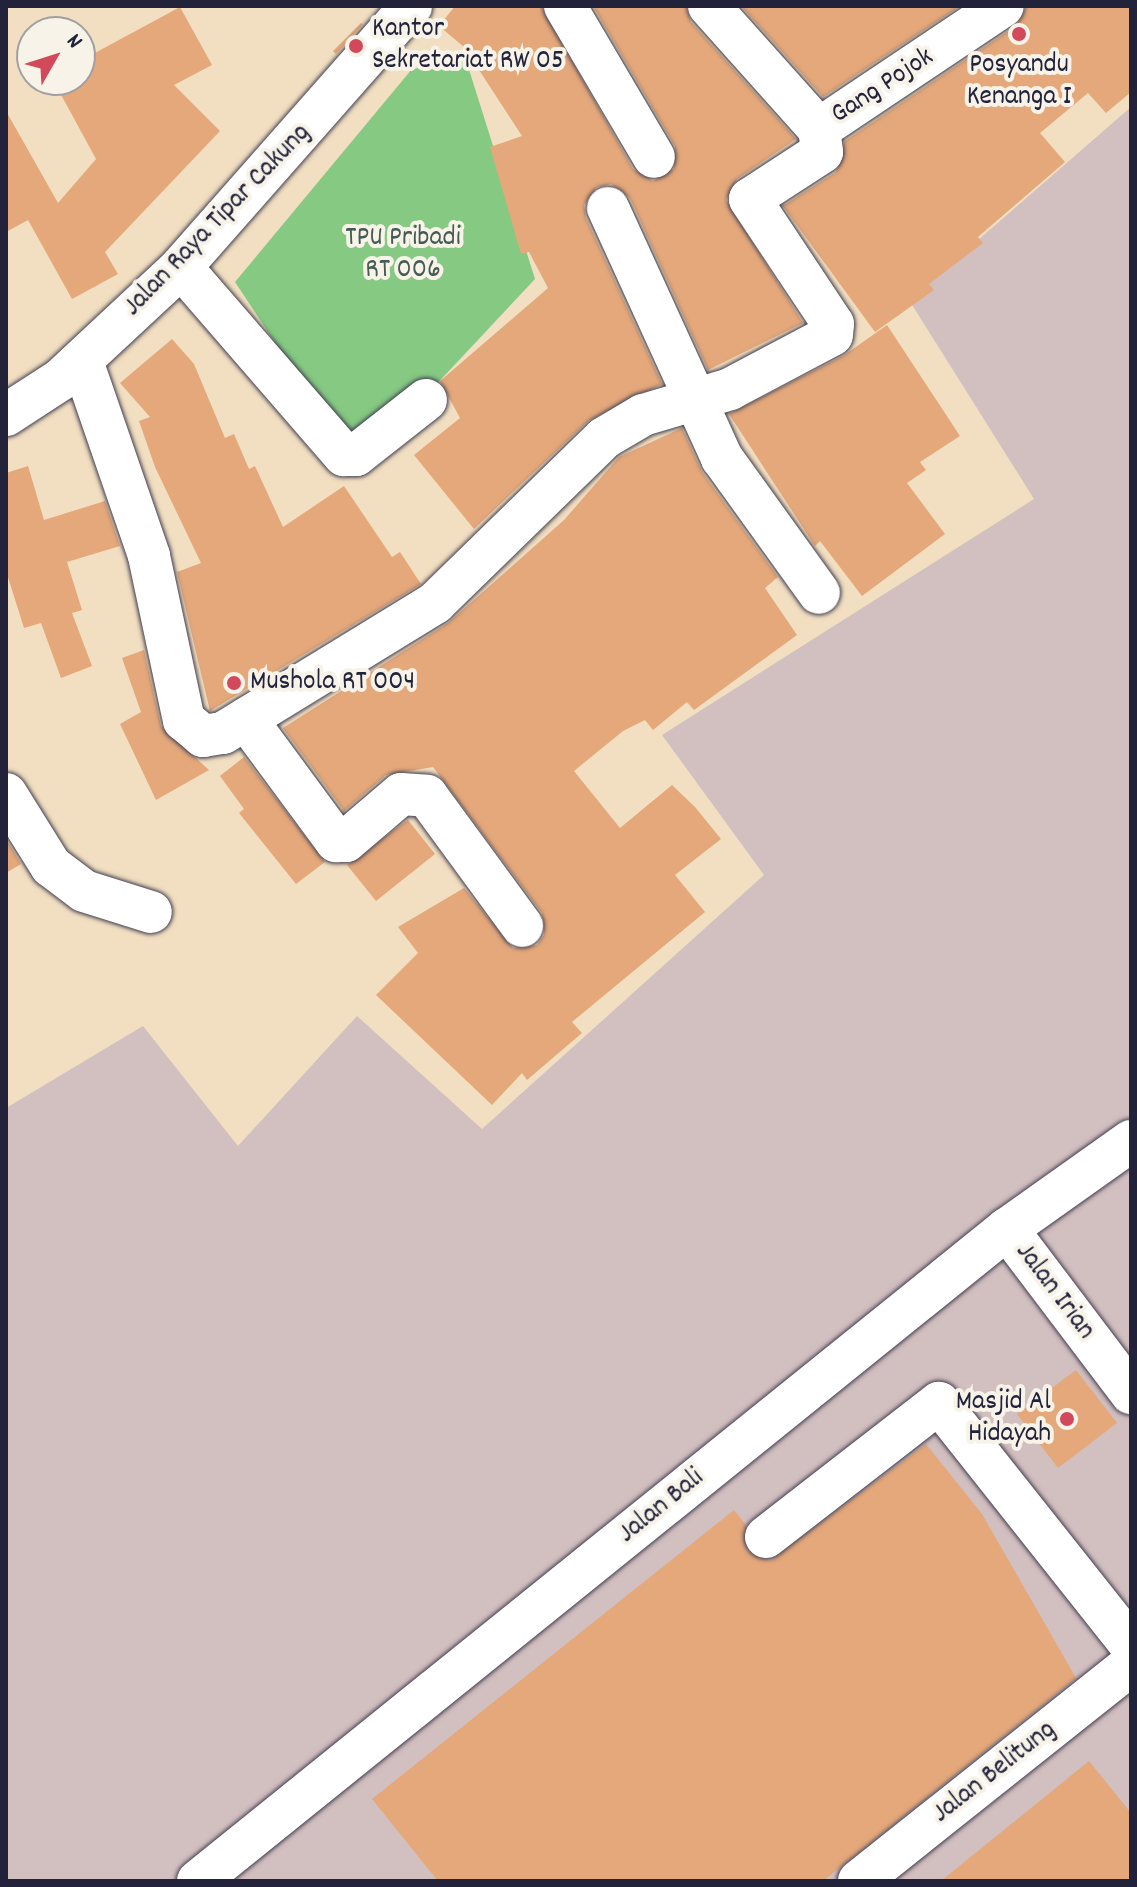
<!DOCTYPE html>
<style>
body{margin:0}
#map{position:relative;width:1137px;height:1887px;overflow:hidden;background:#f2dfc1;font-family:Dekko,sans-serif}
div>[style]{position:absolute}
.industrial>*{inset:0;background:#d2bfc0}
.green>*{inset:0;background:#85c982}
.building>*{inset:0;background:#e4a87b}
.roads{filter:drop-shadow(0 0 2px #413e4f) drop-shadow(0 0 2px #413e4f)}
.minor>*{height:42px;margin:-21px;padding:0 21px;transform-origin:21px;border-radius:21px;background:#fff}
.dots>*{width:22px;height:22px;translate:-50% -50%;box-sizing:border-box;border:4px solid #f7f3e8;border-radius:50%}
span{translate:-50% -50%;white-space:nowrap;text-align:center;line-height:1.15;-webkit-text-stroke:8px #f7f3e8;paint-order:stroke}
.poi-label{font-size:28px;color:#22223b}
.left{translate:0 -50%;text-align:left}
.right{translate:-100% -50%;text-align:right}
.street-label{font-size:28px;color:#22223b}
.park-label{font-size:28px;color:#455c54}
.frame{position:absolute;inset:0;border:8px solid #22223b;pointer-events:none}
.north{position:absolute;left:16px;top:16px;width:80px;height:80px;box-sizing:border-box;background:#f7f3e8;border:2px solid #a29fa3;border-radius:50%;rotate:51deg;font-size:22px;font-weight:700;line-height:32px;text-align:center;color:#22223b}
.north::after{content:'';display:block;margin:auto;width:28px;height:36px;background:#d1495b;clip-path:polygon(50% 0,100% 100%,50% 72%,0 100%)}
</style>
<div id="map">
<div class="industrial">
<i style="clip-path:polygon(1131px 107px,1131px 1881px,6px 1881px,6px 1108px,143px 1026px,238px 1146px,357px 1016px,482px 1129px,764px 875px,662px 735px,1034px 499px,909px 300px)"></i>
</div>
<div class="green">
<i style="clip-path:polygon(466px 60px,535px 279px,358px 468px,235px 282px,412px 69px)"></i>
</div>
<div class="building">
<i style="clip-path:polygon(455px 6px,541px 6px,633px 169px,653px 181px,674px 169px,675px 146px,593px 6px,686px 6px,691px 22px,796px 139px,737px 179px,726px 200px,803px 323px,708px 370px,630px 198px,611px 184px,597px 187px,584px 205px,586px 218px,662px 384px,588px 421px,474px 529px,414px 455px,460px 418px,440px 381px,548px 288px,529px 252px,521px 254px,490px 147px,522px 136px,464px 47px,439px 26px)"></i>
<i style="clip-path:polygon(741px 6px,960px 6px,823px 97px)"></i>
<i style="clip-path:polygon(1027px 6px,1131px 6px,1131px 92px,1106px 113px,1088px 93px,1040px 133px,1065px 162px,978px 237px,983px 243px,929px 284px,934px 290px,875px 332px,783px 206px,836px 172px,845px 141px,1016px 26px)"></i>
<i style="clip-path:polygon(180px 7px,212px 65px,174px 85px,220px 131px,105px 252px,118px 274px,72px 299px,28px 220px,6px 232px,6px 111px,58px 203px,96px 159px,53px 80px,80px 80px,80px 61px)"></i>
<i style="clip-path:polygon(361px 23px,363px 24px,336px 54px,333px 51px)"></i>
<i style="clip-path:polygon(887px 325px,960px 436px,920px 462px,926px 470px,907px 483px,945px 534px,862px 596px,820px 541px,815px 546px,729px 414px,843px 356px)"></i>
<i style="clip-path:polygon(172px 339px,194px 364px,225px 438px,234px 434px,249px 469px,255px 466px,283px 527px,344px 486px,392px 557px,400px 552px,421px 584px,210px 711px,177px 572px,201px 563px,155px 467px,139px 421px,150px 417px,120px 383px)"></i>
<i style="clip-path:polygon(682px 428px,702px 472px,778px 577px,765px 588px,797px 635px,694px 710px,687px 702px,653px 730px,645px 720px,623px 731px,574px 771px,620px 828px,672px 785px,695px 807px,721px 839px,675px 875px,705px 912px,572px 1022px,582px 1033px,527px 1080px,522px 1073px,492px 1105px,376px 995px,418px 953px,398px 927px,464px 888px,513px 948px,537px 945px,544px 935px,542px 913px,433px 767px,386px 775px,344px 811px,283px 728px,448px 623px,564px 520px,619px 457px)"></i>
<i style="clip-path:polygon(28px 466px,44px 520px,105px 501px,120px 546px,67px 562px,82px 610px,72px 613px,92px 666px,61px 678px,41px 623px,24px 628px,6px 571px,6px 473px)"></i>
<i style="clip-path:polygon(144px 650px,161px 726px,209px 770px,156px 800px,120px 724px,141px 712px,122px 658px)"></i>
<i style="clip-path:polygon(244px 757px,325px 862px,296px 884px,239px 813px,244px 809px,220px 776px)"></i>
<i style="clip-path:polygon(408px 820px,435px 854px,376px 901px,347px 865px)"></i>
<i style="clip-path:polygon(6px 839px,21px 864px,6px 873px)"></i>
<i style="clip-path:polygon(1076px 1370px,1117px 1423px,1058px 1468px,1017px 1414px)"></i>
<i style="clip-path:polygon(926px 1444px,982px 1514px,1076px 1678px,823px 1881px,438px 1881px,372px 1799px,734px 1510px,746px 1525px,747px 1551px,770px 1561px)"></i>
<i style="clip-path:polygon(1089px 1761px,1131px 1813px,1131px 1881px,941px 1881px)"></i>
</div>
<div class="roads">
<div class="minor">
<i style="left:565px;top:6px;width:175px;rotate:59.5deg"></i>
<i style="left:709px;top:6px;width:165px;rotate:48.2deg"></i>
<i style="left:819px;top:129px;width:221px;rotate:-33.8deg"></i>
<i style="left:608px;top:208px;width:275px;rotate:65.5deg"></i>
<i style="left:722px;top:458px;width:166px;rotate:54.3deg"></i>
<i style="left:181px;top:267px;width:249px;rotate:49.1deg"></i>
<i style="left:344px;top:455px;width:12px"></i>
<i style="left:356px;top:455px;width:89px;rotate:-38.2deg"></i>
<i style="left:82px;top:361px;width:206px;rotate:71deg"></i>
<i style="left:149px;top:556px;width:168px;rotate:78deg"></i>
<i style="left:184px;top:720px;width:25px;rotate:40deg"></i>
<i style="left:203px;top:736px;width:20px;rotate:-9deg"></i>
<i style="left:223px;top:733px;width:249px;rotate:-31.5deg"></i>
<i style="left:435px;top:603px;width:236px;rotate:-44.3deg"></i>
<i style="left:604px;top:438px;width:45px;rotate:-30.5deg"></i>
<i style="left:643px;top:415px;width:91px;rotate:-16.6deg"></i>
<i style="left:730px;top:389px;width:115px;rotate:-27.9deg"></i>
<i style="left:832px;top:335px;width:11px;rotate:-85deg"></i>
<i style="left:833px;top:324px;width:150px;rotate:-123.6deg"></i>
<i style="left:750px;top:199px;width:86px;rotate:-33.1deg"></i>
<i style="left:822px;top:152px;width:23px;rotate:-97deg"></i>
<i style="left:6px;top:415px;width:64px;rotate:-32.9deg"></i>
<i style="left:60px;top:380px;width:166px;rotate:-43deg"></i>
<i style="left:181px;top:267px;width:348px;rotate:-48.6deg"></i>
<i style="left:246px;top:719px;width:152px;rotate:53.6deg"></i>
<i style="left:336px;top:841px;width:10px"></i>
<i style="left:346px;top:841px;width:72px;rotate:-40.5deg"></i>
<i style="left:401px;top:794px;width:26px;rotate:4deg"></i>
<i style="left:427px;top:796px;width:161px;rotate:53.8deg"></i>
<i style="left:6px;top:794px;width:85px;rotate:58deg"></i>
<i style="left:51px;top:866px;width:41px;rotate:37.1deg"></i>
<i style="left:84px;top:891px;width:70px;rotate:17.4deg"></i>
<i style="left:1007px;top:1229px;width:206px;rotate:52.9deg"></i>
<i style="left:766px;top:1537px;width:219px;rotate:-37.8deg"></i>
<i style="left:939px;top:1403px;width:309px;rotate:51.6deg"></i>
<i style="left:198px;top:1881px;width:1039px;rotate:-38.87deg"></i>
<i style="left:1007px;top:1229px;width:152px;rotate:-35.4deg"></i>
<i style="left:859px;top:1881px;width:347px;rotate:-38.5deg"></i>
</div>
</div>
<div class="dots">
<i style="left:1019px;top:34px;background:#d1495b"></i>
<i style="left:356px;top:46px;background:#d1495b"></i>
<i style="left:234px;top:683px;background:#d1495b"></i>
<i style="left:1067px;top:1419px;background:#d1495b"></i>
</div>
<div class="poi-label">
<span class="left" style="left:372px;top:46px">Kantor<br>Sekretariat RW 05</span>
<span style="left:1019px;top:82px">Posyandu<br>Kenanga I</span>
<span class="left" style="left:250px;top:683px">Mushola RT 004</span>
<span class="right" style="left:1051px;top:1419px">Masjid Al<br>Hidayah</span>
</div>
<div class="street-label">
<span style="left:883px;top:87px;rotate:-33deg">Gang Pojok</span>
<span style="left:218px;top:221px;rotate:-46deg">Jalan Raya Tipar Cakung</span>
<span style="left:1054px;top:1292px;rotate:53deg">Jalan Irian</span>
<span style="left:662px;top:1507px;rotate:-39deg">Jalan Bali</span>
<span style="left:995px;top:1773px;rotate:-38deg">Jalan Belitung</span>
</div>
<div class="park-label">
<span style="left:403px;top:255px">TPU Pribadi<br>RT 006</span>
</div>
<div class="frame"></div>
<div class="north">N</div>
</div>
